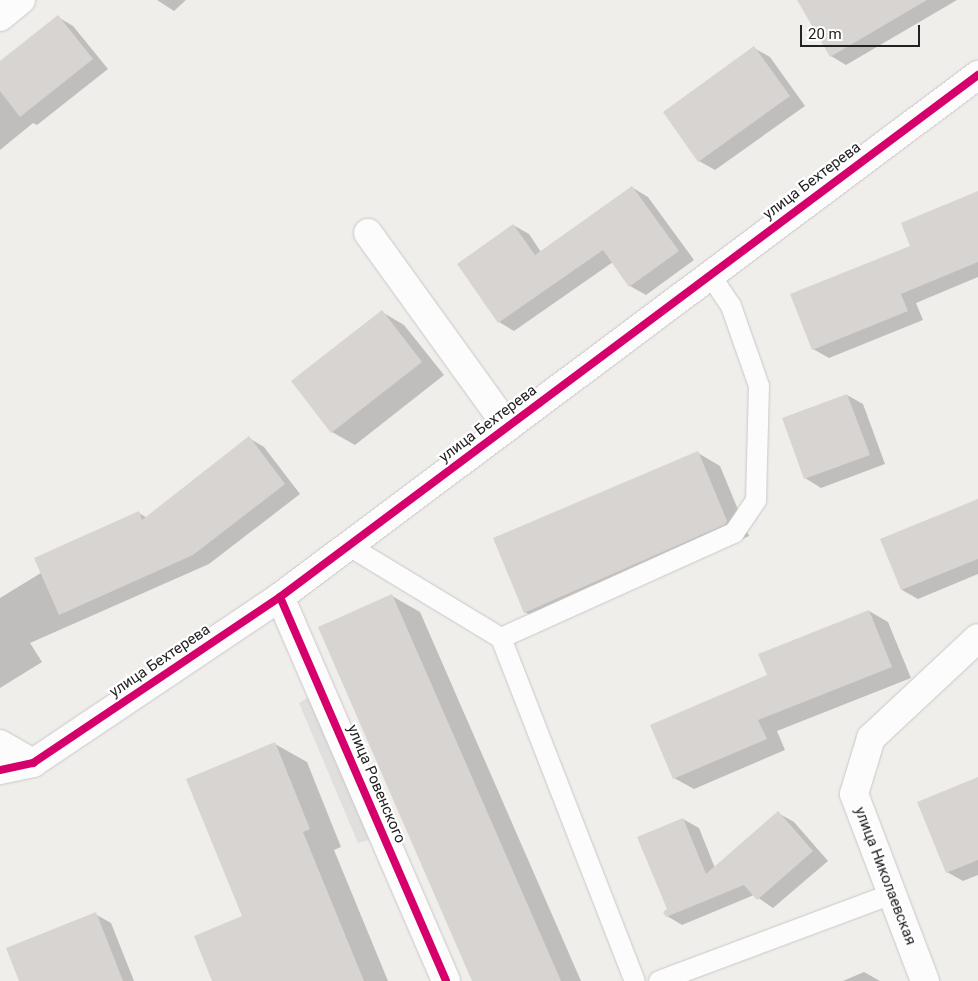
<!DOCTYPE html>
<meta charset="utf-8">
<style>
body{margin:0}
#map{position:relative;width:978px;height:981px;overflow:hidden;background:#f0eeeb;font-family:Roboto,sans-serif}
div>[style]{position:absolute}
.parking>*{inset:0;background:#e0dfde}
.shadow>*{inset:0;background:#0003}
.building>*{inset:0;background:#d7d4d2}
.roads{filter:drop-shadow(0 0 1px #c9c8c7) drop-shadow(0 0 1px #c9c8c7)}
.lane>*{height:20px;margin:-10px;padding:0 10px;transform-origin:10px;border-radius:10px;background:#fdfcfc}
.street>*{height:28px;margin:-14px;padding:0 14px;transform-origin:14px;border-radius:14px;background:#fdfcfc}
.cycleway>*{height:8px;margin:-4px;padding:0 4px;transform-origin:4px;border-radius:4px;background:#d6006c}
span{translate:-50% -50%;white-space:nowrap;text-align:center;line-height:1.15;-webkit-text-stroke:4.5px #fff;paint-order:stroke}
.street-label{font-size:15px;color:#222}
.scale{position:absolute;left:800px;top:25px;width:120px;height:22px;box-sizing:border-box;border:2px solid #222;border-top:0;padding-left:6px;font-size:15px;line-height:18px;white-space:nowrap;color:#222;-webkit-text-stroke:4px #fff;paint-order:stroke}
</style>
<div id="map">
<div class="parking">
<i style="clip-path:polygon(320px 690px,383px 836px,358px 843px,299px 703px)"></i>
</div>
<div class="shadow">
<i style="clip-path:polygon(157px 0,186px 0,174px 11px)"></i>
<i style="clip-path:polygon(805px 0,957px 0,846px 65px,831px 56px)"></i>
<i style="clip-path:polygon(58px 17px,73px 26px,108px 69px,37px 125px,33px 123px,0 150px,0 63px)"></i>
<i style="clip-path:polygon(754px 48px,770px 57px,805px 106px,715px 170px,699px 161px)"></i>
<i style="clip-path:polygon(633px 188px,648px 197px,694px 260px,646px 295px,630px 286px,613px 262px,514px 331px,499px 322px,513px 225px,529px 234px,541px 252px)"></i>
<i style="clip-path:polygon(978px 193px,978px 277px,916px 303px,923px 320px,829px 358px,813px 349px,911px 246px)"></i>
<i style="clip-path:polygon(382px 312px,404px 325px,444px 375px,355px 445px,332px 432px)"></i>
<i style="clip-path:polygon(847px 395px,863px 404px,885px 464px,821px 488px,805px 478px)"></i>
<i style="clip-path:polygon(249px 438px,264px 447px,300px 494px,209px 564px,30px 643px,42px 662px,0 688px,0 598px,139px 513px,147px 518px)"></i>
<i style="clip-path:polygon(698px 453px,720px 466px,749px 536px,548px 626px,525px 612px,494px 539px)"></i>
<i style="clip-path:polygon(978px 500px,978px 574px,918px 599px,902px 590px)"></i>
<i style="clip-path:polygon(392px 596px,420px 612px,581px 981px,473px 981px)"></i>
<i style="clip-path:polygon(869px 611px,888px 622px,911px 678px,777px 731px,785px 750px,694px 789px,674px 778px,768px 676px)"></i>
<i style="clip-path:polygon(275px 744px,307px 762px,341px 847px,334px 850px,388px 981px,214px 981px,243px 916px)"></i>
<i style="clip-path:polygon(978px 779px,978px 875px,963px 881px,947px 872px)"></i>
<i style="clip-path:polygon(778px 813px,794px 822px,828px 861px,773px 908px,754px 895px,682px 925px,667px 916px,683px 819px,699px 828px,715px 868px)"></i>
<i style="clip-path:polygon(95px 914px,111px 923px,134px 981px,20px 981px)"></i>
<i style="clip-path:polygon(864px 972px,880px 981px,843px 981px)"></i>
</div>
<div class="building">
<i style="clip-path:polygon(797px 0,927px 0,830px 57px)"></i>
<i style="clip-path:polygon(58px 15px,93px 59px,20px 117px,0 91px,0 61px)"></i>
<i style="clip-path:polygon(754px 46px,790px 96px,698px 162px,663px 112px)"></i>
<i style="clip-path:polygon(632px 186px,679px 251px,629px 287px,603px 250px,498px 323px,457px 264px,513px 224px,535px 255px)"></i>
<i style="clip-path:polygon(978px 191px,978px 262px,901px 294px,908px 311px,812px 350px,790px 294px,910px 246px,901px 223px)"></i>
<i style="clip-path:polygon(382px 310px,422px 362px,331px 433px,291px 381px)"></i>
<i style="clip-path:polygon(847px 394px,870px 455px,804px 479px,782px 418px)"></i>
<i style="clip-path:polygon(249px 436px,285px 484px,193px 555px,59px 615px,34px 558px,139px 511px,142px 520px)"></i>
<i style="clip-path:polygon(698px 451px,727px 521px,726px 524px,524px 613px,493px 538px)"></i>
<i style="clip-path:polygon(978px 499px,978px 559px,901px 590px,880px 539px)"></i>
<i style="clip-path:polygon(392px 594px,561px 981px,472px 981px,318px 627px)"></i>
<i style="clip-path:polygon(869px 610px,892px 667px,758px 720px,767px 739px,673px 779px,650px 725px,767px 675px,758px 654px)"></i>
<i style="clip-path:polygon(275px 742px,310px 829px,303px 832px,364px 981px,212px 981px,194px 936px,242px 916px,186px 779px)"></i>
<i style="clip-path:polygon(978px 777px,978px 860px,946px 873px,917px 802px)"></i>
<i style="clip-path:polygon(778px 811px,813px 851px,757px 900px,744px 885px,666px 917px,663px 912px,667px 909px,637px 837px,683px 818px,706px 874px)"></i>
<i style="clip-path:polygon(96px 912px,123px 981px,19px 981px,6px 948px)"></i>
</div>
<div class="roads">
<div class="lane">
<i style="left:349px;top:546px;width:178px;rotate:31.2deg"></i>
<i style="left:501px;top:638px;width:256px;rotate:-24.3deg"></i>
<i style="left:734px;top:533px;width:40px;rotate:-56deg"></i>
<i style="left:756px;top:500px;width:114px;rotate:-88.5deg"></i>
<i style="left:759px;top:386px;width:85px;rotate:-109.3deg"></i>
<i style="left:731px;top:306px;width:37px;rotate:-124deg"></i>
<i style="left:501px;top:638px;width:368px;rotate:68.7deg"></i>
<i style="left:659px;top:981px;width:249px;rotate:-20.5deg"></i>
</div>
<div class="street">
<i style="left:0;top:17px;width:27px;rotate:-39deg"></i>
<i style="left:368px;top:233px;width:239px;rotate:54.2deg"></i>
<i style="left:280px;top:597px;width:418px;rotate:66.6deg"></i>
<i style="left:0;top:744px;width:38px;rotate:30deg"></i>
<i style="left:0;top:770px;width:34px;rotate:-12deg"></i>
<i style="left:33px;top:763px;width:298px;rotate:-33.9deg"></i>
<i style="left:280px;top:597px;width:872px;rotate:-36.79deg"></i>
<i style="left:925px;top:981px;width:200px;rotate:-110.8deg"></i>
<i style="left:854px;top:794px;width:59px;rotate:-73.1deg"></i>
<i style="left:871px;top:738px;width:146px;rotate:-43.1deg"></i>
</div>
</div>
<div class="cycleway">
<i style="left:280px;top:597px;width:418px;rotate:66.6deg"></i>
<i style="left:0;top:770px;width:34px;rotate:-12deg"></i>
<i style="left:33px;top:763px;width:298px;rotate:-33.9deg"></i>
<i style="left:280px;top:597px;width:872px;rotate:-36.79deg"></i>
</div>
<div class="street-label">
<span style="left:812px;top:181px;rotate:-37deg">улица Бехтерева</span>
<span style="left:488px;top:424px;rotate:-37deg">улица Бехтерева</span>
<span style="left:160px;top:661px;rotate:-34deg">улица Бехтерева</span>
<span style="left:376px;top:784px;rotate:67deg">улица Ровенского</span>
<span style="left:885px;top:876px;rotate:69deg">улица Николаевская</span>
</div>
<div class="scale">20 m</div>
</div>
